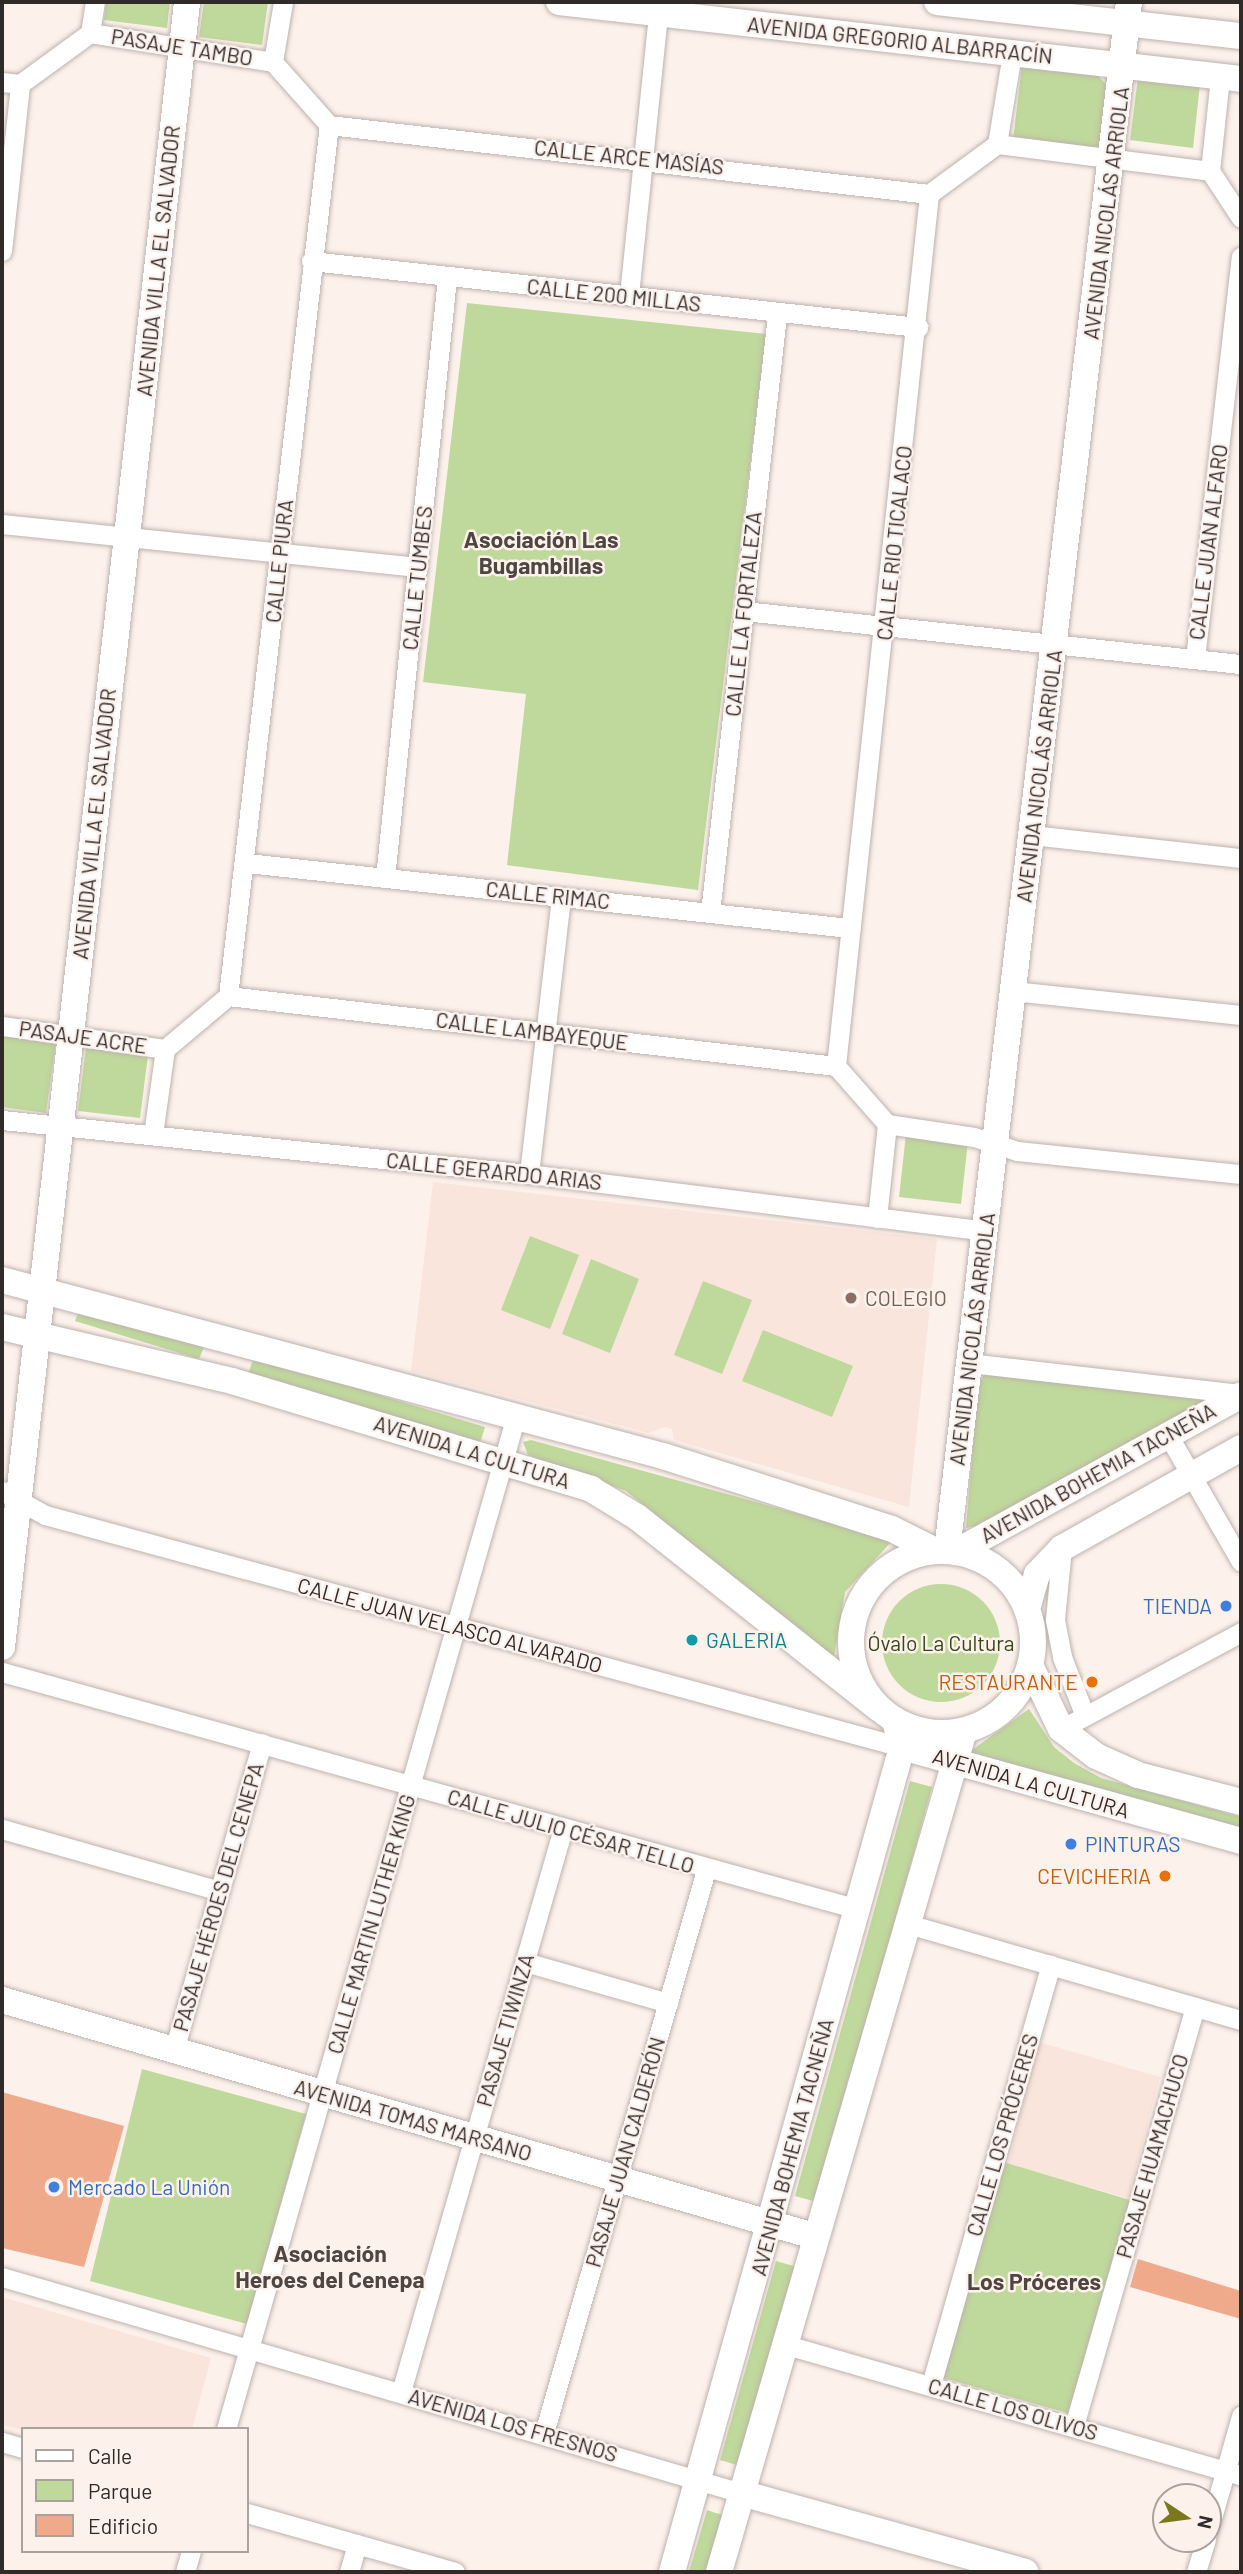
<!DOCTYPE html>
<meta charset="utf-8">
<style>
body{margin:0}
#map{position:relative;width:1243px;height:2574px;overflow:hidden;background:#fdf1ec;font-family:Barlow,sans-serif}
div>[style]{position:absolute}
.built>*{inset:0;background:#f9e5dc}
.green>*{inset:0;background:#bfd89b}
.round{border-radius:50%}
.building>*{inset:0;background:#efaa8c}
.roads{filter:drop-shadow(0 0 2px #bdb2ad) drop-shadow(0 0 2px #bdb2ad)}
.street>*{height:19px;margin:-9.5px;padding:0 9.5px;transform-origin:9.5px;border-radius:9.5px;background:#fff}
.secondary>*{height:26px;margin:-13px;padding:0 13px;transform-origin:13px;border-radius:13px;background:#fff}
.secondary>.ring{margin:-13px;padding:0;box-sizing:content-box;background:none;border:26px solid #fff;border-radius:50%}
.dots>*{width:19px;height:19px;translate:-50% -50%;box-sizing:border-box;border:4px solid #fdf1ec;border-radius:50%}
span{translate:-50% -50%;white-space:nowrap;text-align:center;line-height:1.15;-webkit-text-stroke:5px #fdf1ec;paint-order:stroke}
.street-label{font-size:21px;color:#302b29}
.education-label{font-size:21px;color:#785e54}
.left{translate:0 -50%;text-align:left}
.shop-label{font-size:21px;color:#366cbe}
.right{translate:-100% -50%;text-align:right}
.culture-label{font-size:21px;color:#0d838f}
.park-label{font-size:21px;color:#354617}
.food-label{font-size:21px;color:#c56008}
.neighbourhood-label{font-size:23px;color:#4f4541;font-weight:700}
.frame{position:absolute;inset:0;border:4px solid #302b29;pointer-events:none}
.legend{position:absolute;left:21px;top:2427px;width:228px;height:126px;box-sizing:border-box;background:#fdf1ec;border:2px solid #aba29e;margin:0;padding:9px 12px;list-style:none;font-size:21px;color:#302b29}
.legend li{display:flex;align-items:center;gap:14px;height:35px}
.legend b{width:35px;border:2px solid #aba29e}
.north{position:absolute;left:1152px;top:2483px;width:70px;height:70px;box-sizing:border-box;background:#fdf1ec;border:2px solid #aba29e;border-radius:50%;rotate:103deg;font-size:19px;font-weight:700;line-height:28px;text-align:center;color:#302b29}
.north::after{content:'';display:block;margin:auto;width:24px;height:32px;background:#7d771c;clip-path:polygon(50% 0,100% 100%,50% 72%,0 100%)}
</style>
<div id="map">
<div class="built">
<i style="clip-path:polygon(433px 1182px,937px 1239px,909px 1507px,674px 1440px,672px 1429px,665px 1427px,649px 1433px,411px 1371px)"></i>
<i style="clip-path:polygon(1039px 2042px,1160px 2077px,1128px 2198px,1008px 2164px)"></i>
<i style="clip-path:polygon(2px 2297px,211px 2358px,192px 2429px,23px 2430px,2px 2425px)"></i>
</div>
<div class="green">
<i style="clip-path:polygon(106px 2px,170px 2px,167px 28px,104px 20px)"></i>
<i style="clip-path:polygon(204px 2px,268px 2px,262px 45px,199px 37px)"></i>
<i style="clip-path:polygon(1022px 65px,1094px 72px,1108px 86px,1099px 150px,1013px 140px)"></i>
<i style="clip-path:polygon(1138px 77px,1200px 84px,1193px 148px,1130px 140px)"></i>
<i style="clip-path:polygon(467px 303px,766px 334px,698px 890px,507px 865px,526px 694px,423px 682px)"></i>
<i style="clip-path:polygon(2px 1036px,56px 1041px,46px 1113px,2px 1107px)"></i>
<i style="clip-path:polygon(86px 1048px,148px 1055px,140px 1118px,78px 1111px)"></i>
<i style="clip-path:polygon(906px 1134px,968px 1141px,961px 1204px,899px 1197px)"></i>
<i style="clip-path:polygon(530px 1236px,579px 1255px,550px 1329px,501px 1310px)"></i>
<i style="clip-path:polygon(591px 1259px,639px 1279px,610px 1353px,562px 1334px)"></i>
<i style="clip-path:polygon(703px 1281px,752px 1300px,722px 1374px,674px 1355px)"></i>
<i style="clip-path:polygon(81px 1305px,206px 1342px,199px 1359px,75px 1321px)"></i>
<i style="clip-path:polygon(763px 1330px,853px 1366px,832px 1417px,742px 1381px)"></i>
<i style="clip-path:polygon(254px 1357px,485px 1427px,480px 1443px,248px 1374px)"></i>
<i style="clip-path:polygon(987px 1371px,1206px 1391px,1212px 1402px,982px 1525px,966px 1528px,978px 1385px)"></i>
<i style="clip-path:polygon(531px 1440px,893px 1540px,845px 1592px,834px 1657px,626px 1491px,528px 1455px,523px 1442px)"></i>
<i class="round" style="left:882px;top:1584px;width:118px;height:118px"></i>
<i style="clip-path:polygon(1029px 1709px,1054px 1747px,1074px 1763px,1101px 1778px,1241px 1817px,1241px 1832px,974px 1758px,969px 1752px)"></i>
<i style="clip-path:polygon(910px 1781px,932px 1787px,817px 2202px,795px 2196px)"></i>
<i style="clip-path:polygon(142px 2069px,306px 2114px,247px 2324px,90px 2281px)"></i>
<i style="clip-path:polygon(1000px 2161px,1130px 2200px,1071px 2414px,940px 2377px)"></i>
<i style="clip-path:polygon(776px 2261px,797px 2267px,740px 2466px,720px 2460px)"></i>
<i style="clip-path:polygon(707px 2510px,725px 2516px,709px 2572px,689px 2572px)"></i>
</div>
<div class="building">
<i style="clip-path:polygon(2px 2092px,124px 2126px,84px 2267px,2px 2248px)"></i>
<i style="clip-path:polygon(1138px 2259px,1241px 2291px,1241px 2319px,1130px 2287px)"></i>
</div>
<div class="roads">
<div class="street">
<i style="left:283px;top:2px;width:61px;rotate:99.5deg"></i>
<i style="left:273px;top:62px;width:84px;rotate:48.4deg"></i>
<i style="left:90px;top:33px;width:185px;rotate:9deg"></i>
<i style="left:2px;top:82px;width:18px;rotate:6deg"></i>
<i style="left:20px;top:84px;width:87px;rotate:-36.1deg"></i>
<i style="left:90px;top:33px;width:31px;rotate:-81deg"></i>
<i style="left:329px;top:125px;width:604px;rotate:6.56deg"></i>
<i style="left:997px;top:144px;width:215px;rotate:7.2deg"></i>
<i style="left:1210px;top:171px;width:56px;rotate:56.6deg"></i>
<i style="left:1210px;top:171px;width:95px;rotate:-83.9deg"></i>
<i style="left:2px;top:251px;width:168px;rotate:-83.8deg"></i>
<i style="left:311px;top:261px;width:611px;rotate:6.21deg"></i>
<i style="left:629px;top:295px;width:294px;rotate:-84.1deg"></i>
<i style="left:2px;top:524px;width:418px;rotate:5.9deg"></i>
<i style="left:744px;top:611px;width:500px;rotate:6.1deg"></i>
<i style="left:1195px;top:659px;width:405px;rotate:-83.5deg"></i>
<i style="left:1032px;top:835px;width:210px;rotate:6.3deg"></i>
<i style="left:247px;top:863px;width:605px;rotate:6.16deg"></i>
<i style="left:385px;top:878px;width:603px;rotate:-84.1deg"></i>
<i style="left:710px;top:913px;width:602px;rotate:-83.61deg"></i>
<i style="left:1013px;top:991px;width:229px;rotate:6deg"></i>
<i style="left:228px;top:996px;width:877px;rotate:-83.39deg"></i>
<i style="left:228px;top:996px;width:612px;rotate:6.57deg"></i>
<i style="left:2px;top:1026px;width:165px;rotate:8deg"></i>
<i style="left:836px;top:1066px;width:877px;rotate:-83.91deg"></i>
<i style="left:929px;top:194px;width:84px;rotate:-36.3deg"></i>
<i style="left:997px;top:144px;width:92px;rotate:-80.6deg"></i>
<i style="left:836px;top:1066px;width:77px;rotate:48.7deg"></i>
<i style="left:887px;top:1124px;width:88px;rotate:8.5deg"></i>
<i style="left:974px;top:1137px;width:45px;rotate:18deg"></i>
<i style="left:1017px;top:1151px;width:225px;rotate:5.9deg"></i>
<i style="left:2px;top:1120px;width:530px;rotate:5.85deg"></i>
<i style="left:529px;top:1174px;width:460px;rotate:7.1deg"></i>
<i style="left:153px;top:1135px;width:87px;rotate:-82.1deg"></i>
<i style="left:165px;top:1049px;width:82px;rotate:-40.1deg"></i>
<i style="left:529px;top:1174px;width:279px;rotate:-83.4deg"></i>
<i style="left:877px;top:1218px;width:95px;rotate:-83.9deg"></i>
<i style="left:969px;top:1363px;width:274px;rotate:6.5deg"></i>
<i style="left:1168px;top:1435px;width:146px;rotate:60.1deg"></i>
<i style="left:2px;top:1491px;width:49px;rotate:29.2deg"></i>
<i style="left:45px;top:1515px;width:888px;rotate:15.15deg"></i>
<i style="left:1062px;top:1548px;width:72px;rotate:95.6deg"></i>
<i style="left:1055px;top:1620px;width:38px;rotate:79deg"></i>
<i style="left:1062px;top:1657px;width:63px;rotate:68.7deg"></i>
<i style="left:2px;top:1672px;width:888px;rotate:15.48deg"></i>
<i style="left:1061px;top:1729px;width:204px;rotate:-28.3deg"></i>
<i style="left:2px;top:1829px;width:226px;rotate:15.9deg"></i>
<i style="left:908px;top:1924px;width:347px;rotate:16.1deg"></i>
<i style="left:525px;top:1962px;width:149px;rotate:16deg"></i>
<i style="left:174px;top:2050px;width:319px;rotate:-74deg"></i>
<i style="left:2px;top:2277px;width:770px;rotate:16.29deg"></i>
<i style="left:783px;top:2344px;width:476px;rotate:16deg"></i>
<i style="left:931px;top:2385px;width:437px;rotate:-74.1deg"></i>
<i style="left:401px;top:2392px;width:587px;rotate:-73.97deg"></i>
<i style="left:1074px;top:2426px;width:436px;rotate:-73.9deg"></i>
<i style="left:226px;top:2429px;width:1051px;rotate:-74.03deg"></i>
<i style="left:544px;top:2433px;width:586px;rotate:-73.95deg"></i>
<i style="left:2px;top:2442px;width:22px;rotate:16deg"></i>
<i style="left:247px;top:2513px;width:216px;rotate:15.8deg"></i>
<i style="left:1208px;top:2532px;width:121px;rotate:-74.1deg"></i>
<i style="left:185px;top:2572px;width:22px;rotate:-74deg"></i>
<i style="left:349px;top:2572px;width:29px;rotate:-74deg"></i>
<i style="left:1196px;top:2572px;width:34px;rotate:-73deg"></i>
</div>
<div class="secondary">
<i style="left:559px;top:2px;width:686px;rotate:6.44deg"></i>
<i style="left:937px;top:2px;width:306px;rotate:6.4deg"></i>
<i style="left:2px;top:1280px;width:684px;rotate:14.91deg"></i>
<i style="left:663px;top:1456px;width:240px;rotate:17.7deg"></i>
<i style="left:892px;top:1529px;width:47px;rotate:26.6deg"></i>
<i style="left:2px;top:1327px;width:236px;rotate:13.2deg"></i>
<i style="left:232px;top:1381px;width:375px;rotate:16.7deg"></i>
<i style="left:591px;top:1489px;width:54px;rotate:31.3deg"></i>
<i style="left:637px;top:1517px;width:309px;rotate:38.4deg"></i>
<i style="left:947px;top:1551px;width:1560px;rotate:-83.3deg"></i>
<i class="ring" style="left:851px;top:1551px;width:156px;height:156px"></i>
<i style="left:956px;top:1552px;width:325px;rotate:-28.8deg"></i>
<i style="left:1027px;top:1609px;width:36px;rotate:-74deg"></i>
<i style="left:1037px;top:1574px;width:36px;rotate:-46deg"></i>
<i style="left:1062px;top:1548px;width:205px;rotate:-29.2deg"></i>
<i style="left:2px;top:1647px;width:1655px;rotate:-83.58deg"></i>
<i style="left:1030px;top:1665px;width:71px;rotate:64.2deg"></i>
<i style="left:1061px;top:1729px;width:44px;rotate:37.6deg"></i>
<i style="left:1096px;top:1756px;width:46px;rotate:24.3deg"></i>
<i style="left:1138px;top:1775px;width:106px;rotate:14.7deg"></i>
<i style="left:902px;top:1747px;width:352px;rotate:15.5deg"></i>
<i style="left:2px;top:2000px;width:846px;rotate:16.21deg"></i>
<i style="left:741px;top:2493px;width:295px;rotate:15.5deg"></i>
<i style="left:672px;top:2572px;width:856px;rotate:-74.42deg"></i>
<i style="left:902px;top:1747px;width:28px;rotate:-105deg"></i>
<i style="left:719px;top:2572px;width:876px;rotate:-73.76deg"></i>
</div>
</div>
<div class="dots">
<i style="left:851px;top:1298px;background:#8d6e63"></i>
<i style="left:1226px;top:1606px;background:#3f7fe0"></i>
<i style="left:692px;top:1640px;background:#0f9aa8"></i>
<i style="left:1092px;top:1682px;background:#e8710a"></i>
<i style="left:1071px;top:1844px;background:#3f7fe0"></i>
<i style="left:1165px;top:1876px;background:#e8710a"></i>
<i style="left:54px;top:2187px;background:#3f7fe0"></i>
</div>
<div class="street-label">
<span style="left:900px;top:40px;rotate:6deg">AVENIDA GREGORIO ALBARRACÍN</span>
<span style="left:182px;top:47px;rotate:9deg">PASAJE TAMBO</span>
<span style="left:629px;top:157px;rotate:6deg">CALLE ARCE MASÍAS</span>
<span style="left:1106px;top:213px;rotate:-83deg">AVENIDA NICOLÁS ARRIOLA</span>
<span style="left:158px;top:261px;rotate:-84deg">AVENIDA VILLA EL SALVADOR</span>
<span style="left:614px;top:295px;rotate:6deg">CALLE 200 MILLAS</span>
<span style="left:1208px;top:542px;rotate:-83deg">CALLE JUAN ALFARO</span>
<span style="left:894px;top:543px;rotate:-84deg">CALLE RIO TICALACO</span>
<span style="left:279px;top:561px;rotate:-84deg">CALLE PIURA</span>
<span style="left:417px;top:578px;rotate:-84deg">CALLE TUMBES</span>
<span style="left:743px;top:614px;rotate:-84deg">CALLE LA FORTALEZA</span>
<span style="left:1039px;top:776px;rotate:-83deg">AVENIDA NICOLÁS ARRIOLA</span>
<span style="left:94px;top:824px;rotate:-84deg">AVENIDA VILLA EL SALVADOR</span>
<span style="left:548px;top:895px;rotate:6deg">CALLE RIMAC</span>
<span style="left:532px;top:1031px;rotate:7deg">CALLE LAMBAYEQUE</span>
<span style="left:83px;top:1037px;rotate:8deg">PASAJE ACRE</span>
<span style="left:494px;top:1171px;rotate:6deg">CALLE GERARDO ARIAS</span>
<span style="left:972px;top:1339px;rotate:-83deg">AVENIDA NICOLÁS ARRIOLA</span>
<span style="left:472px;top:1452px;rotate:17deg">AVENIDA LA CULTURA</span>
<span style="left:1098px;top:1473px;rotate:-29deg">AVENIDA BOHEMIA TACNEÑA</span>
<span style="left:450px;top:1625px;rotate:15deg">CALLE JUAN VELASCO ALVARADO</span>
<span style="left:1031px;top:1783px;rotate:16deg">AVENIDA LA CULTURA</span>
<span style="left:571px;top:1831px;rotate:16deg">CALLE JULIO CÉSAR TELLO</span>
<span style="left:218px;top:1897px;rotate:-74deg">PASAJE HÉROES DEL CENEPA</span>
<span style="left:371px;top:1924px;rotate:-74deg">CALLE MARTIN LUTHER KING</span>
<span style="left:505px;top:2030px;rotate:-74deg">PASAJE TIWINZA</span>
<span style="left:413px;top:2120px;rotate:16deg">AVENIDA TOMAS MARSANO</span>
<span style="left:1002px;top:2135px;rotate:-74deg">CALLE LOS PRÓCERES</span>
<span style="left:792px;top:2147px;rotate:-75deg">AVENIDA BOHEMIA TACNEÑA</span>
<span style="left:625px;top:2152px;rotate:-74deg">PASAJE JUAN CALDERÓN</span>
<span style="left:1152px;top:2156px;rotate:-74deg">PASAJE HUAMACHUCO</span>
<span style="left:1013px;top:2409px;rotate:16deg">CALLE LOS OLIVOS</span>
<span style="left:513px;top:2425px;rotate:16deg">AVENIDA LOS FRESNOS</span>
</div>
<div class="education-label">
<span class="left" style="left:865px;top:1298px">COLEGIO</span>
</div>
<div class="shop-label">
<span class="right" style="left:1212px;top:1606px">TIENDA</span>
<span class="left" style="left:1085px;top:1844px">PINTURAS</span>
<span class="left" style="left:68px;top:2187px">Mercado La Unión</span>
</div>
<div class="culture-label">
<span class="left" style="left:706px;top:1640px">GALERIA</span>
</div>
<div class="park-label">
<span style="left:941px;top:1643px">Óvalo La Cultura</span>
</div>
<div class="food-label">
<span class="right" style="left:1078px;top:1682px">RESTAURANTE</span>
<span class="right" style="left:1151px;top:1876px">CEVICHERIA</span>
</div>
<div class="neighbourhood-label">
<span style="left:541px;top:552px">Asociación Las<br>Bugambillas</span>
<span style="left:330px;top:2266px">Asociación<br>Heroes del Cenepa</span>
<span style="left:1034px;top:2281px">Los Próceres</span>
</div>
<div class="frame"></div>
<ul class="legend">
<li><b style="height:9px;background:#fff"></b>Calle</li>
<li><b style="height:19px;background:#bfd89b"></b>Parque</li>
<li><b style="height:19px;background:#efaa8c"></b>Edificio</li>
</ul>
<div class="north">N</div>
</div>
